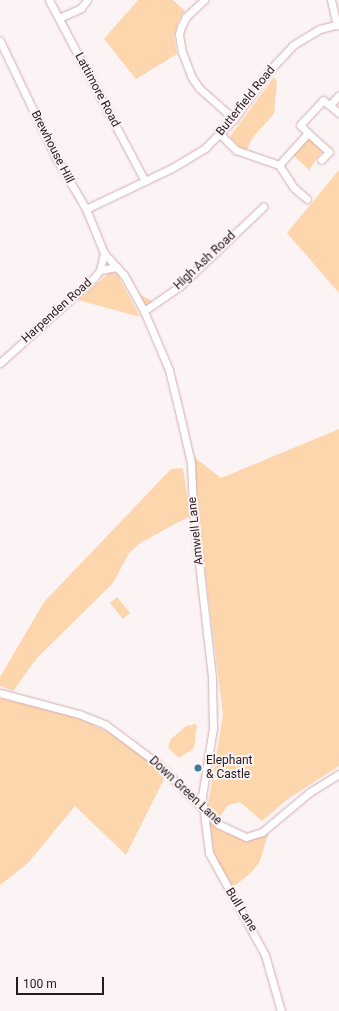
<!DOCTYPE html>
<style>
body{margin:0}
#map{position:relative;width:339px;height:1011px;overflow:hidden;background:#fbf3f4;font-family:Roboto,sans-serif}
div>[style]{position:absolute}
.green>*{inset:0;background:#fdd6ae}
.roads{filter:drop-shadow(0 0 1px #d3acb1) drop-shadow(0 0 1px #d3acb1)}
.minor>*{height:7px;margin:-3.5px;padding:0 3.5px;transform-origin:3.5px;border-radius:3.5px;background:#fff}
.dots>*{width:11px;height:11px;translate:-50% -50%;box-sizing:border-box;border:2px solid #fbf3f4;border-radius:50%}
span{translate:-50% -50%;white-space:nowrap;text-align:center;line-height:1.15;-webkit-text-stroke:4px #fbf3f4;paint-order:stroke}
.street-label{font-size:12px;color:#28191c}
.poi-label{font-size:12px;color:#28191c}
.left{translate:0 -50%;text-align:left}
.scale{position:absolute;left:16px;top:977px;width:88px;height:18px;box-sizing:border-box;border:2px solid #28191c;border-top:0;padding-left:5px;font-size:12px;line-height:14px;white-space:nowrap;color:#28191c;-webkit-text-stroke:3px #fbf3f4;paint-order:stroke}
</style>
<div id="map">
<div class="green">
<i style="clip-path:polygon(138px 0,173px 0,185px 11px,179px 20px,174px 36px,177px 54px,136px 79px,104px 39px)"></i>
<i style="clip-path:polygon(274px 77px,277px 82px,274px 114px,252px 138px,247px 150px,241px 148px,231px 138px,231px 135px)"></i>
<i style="clip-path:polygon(308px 137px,323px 150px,309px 170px,292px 154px)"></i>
<i style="clip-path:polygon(339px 170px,339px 293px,287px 233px)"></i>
<i style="clip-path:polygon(110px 272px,118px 275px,140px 317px,78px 300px)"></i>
<i style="clip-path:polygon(137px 295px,141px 295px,154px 302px,144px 305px)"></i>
<i style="clip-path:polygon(339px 429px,339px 766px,289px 798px,262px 821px,240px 802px,227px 806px,217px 821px,207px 811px,223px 715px,200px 529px,194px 457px,221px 478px)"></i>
<i style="clip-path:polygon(183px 468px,190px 516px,140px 543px,129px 553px,113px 583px,37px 658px,13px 691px,0 686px,0 677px,44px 602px,171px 469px)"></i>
<i style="clip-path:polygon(117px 597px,130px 613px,123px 619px,110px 603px)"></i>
<i style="clip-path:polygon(0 698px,76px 717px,123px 739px,155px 764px,165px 777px,126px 855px,75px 806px,28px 863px,0 885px)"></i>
<i style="clip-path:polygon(197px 724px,194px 748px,179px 758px,168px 748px,171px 739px,186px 726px)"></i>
<i style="clip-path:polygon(209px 822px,226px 833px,248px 841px,268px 834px,260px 861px,252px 872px,233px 887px,215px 857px)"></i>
</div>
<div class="roads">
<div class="minor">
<i style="left:49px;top:0;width:205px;rotate:62.1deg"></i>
<i style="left:204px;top:0;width:25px;rotate:137deg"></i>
<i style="left:186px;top:17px;width:11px;rotate:117deg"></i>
<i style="left:181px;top:27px;width:7px;rotate:106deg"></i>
<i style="left:179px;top:34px;width:18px;rotate:81deg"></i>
<i style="left:182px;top:52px;width:26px;rotate:69deg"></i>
<i style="left:191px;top:76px;width:14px;rotate:56deg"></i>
<i style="left:199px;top:88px;width:47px;rotate:41.5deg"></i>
<i style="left:331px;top:0;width:26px;rotate:77deg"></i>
<i style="left:59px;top:18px;width:24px;rotate:-24deg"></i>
<i style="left:81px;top:8px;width:10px;rotate:-53deg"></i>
<i style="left:0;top:41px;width:130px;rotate:64.4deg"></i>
<i style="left:56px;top:158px;width:59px;rotate:59.5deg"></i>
<i style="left:86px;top:209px;width:48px;rotate:67.8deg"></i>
<i style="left:104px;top:253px;width:17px;rotate:103deg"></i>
<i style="left:100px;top:270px;width:10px;rotate:127deg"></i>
<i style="left:94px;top:278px;width:127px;rotate:137.9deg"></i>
<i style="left:330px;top:105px;width:13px;rotate:-48deg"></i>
<i style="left:308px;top:133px;width:11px;rotate:-135deg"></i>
<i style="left:300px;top:125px;width:34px;rotate:-47deg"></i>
<i style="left:323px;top:100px;width:21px;rotate:39deg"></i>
<i style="left:220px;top:134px;width:23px;rotate:45deg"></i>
<i style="left:236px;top:150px;width:46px;rotate:19.2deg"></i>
<i style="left:279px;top:165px;width:27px;rotate:57deg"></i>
<i style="left:294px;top:188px;width:17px;rotate:40deg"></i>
<i style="left:279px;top:165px;width:43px;rotate:-47.8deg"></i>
<i style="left:308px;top:133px;width:28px;rotate:42deg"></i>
<i style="left:329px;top:152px;width:11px;rotate:135deg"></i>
<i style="left:86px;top:209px;width:95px;rotate:-25.5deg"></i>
<i style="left:172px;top:168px;width:39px;rotate:-31deg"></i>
<i style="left:205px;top:148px;width:41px;rotate:-45deg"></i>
<i style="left:234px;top:119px;width:59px;rotate:-53.9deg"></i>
<i style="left:269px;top:71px;width:35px;rotate:-47deg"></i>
<i style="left:293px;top:45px;width:31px;rotate:-31deg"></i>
<i style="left:320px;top:29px;width:20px;rotate:-15deg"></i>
<i style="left:104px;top:253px;width:30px;rotate:48deg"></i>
<i style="left:124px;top:275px;width:41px;rotate:60.9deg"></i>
<i style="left:144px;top:311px;width:64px;rotate:67deg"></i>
<i style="left:169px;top:370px;width:42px;rotate:76.3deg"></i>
<i style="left:179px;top:411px;width:53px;rotate:77deg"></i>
<i style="left:191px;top:463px;width:47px;rotate:87.6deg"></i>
<i style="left:193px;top:510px;width:168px;rotate:83.5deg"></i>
<i style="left:212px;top:677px;width:51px;rotate:88.9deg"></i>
<i style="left:213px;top:728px;width:69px;rotate:99.2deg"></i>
<i style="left:202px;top:796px;width:57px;rotate:83deg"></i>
<i style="left:209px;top:853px;width:116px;rotate:61.2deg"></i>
<i style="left:265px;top:955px;width:58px;rotate:74.1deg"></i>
<i style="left:100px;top:270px;width:17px;rotate:-10deg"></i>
<i style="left:144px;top:311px;width:44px;rotate:-34.8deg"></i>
<i style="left:180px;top:286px;width:115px;rotate:-43.6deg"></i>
<i style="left:0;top:693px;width:82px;rotate:14.9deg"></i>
<i style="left:79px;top:714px;width:29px;rotate:22deg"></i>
<i style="left:106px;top:725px;width:64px;rotate:36.7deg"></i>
<i style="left:157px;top:763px;width:86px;rotate:45deg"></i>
<i style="left:218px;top:824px;width:31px;rotate:25deg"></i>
<i style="left:246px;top:837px;width:17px;rotate:-17deg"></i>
<i style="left:262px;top:832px;width:62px;rotate:-39.8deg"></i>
<i style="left:310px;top:792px;width:34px;rotate:-32deg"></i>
</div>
</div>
<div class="dots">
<i style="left:198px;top:768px;background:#3f7d92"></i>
</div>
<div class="street-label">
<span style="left:97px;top:90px;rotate:62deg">Lattimore Road</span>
<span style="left:246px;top:101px;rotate:-51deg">Butterfield Road</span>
<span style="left:52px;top:147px;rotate:63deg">Brewhouse Hill</span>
<span style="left:205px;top:261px;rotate:-43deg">High Ash Road</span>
<span style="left:57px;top:311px;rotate:-42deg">Harpenden Road</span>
<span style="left:196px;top:531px;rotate:-96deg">Amwell Lane</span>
<span style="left:185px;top:791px;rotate:43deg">Down Green Lane</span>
<span style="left:241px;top:910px;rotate:58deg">Bull Lane</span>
</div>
<div class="poi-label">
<span class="left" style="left:206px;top:768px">Elephant<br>&amp; Castle</span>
</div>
<div class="scale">100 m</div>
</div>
